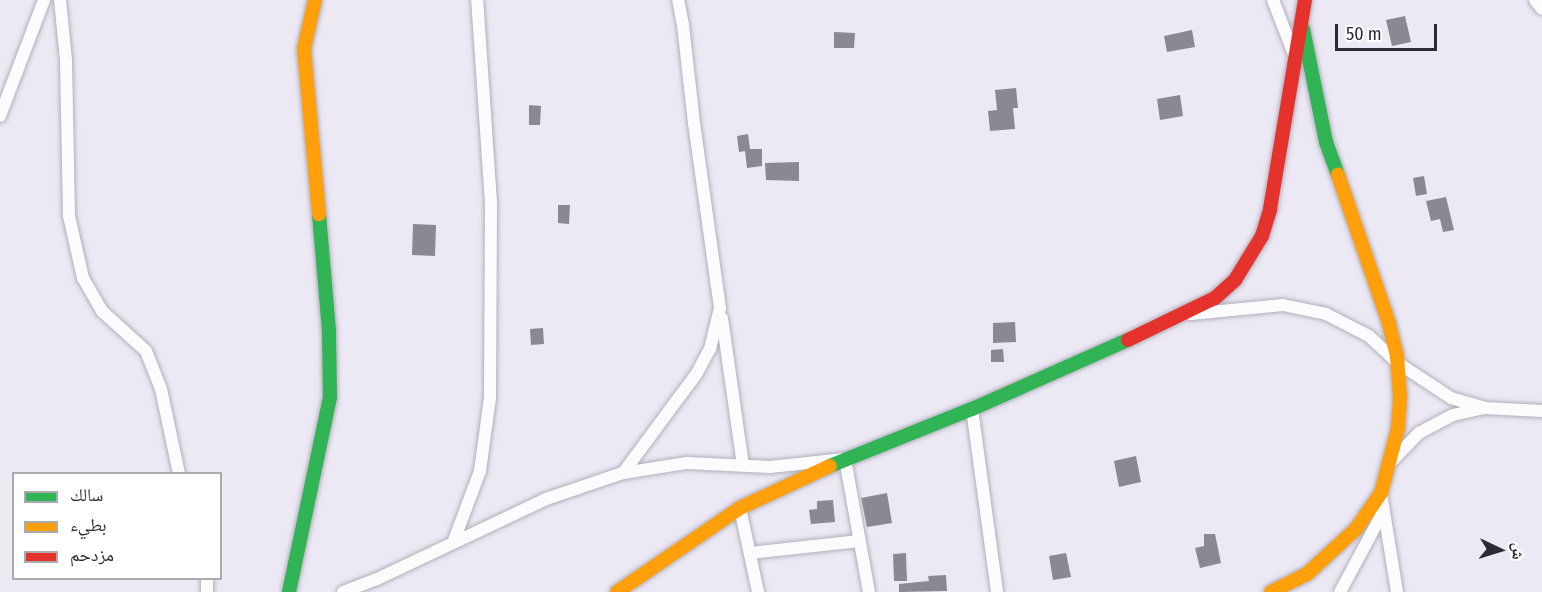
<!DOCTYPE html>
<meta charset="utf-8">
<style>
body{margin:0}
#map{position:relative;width:1542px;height:592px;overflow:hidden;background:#ece9f5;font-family:"Fira Sans Condensed","Noto Naskh Arabic",sans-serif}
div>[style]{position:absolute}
.building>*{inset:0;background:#8b8892}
.roads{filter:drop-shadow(0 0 2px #b2afba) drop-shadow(0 0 2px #b2afba)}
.street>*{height:12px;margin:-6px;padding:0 6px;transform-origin:6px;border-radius:6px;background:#fcfcfe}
.fast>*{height:14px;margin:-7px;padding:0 7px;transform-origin:7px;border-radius:7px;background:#30b455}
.slow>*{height:14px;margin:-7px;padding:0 7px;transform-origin:7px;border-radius:7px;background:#ff9f0a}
.jam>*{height:14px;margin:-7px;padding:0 7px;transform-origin:7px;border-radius:7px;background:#e5322d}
span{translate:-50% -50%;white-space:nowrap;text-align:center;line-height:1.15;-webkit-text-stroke:6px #fff;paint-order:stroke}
.legend{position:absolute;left:12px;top:472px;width:210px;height:108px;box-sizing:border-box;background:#fff;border:2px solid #abaaae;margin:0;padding:8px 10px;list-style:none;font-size:18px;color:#2d2a35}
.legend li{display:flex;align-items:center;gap:12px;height:30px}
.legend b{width:30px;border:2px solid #abaaae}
.north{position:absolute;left:1470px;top:520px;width:60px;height:60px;-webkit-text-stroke:4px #fff;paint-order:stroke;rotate:94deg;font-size:16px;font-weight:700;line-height:24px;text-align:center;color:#2d2a35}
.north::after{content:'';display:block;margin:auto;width:21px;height:27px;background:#2d2a35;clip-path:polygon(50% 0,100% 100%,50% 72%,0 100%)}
.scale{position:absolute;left:1335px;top:24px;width:102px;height:27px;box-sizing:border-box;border:3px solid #2d2a35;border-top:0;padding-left:8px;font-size:18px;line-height:21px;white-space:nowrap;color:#2d2a35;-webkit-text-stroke:4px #fff;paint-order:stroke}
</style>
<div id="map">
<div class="building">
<i style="clip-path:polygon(1405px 16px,1411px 42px,1392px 46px,1386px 20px)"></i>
<i style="clip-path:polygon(1192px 30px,1195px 47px,1167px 52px,1164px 36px)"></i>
<i style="clip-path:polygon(834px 32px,855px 33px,854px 48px,834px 48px)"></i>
<i style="clip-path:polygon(1016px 88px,1018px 108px,1013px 108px,1015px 129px,990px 131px,988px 111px,997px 110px,995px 90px)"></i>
<i style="clip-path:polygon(1180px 95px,1183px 116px,1160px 120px,1157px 99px)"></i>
<i style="clip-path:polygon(529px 105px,541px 106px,540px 125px,529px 125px)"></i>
<i style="clip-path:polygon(748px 134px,750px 149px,762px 149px,762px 166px,747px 168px,745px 151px,739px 152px,737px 136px)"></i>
<i style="clip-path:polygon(799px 162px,799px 181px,766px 180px,765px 163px)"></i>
<i style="clip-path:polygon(1424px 176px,1427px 194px,1416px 196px,1413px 178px)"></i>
<i style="clip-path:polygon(1446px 197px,1454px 230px,1443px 232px,1440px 219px,1431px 221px,1426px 201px)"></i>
<i style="clip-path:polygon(558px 205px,570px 205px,569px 224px,558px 223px)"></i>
<i style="clip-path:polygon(413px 224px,436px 225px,435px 256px,412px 255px)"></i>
<i style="clip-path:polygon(1015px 322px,1016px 342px,993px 343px,993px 323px)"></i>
<i style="clip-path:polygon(543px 328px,544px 344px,531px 345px,530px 329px)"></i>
<i style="clip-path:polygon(1003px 349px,1004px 362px,991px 362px,991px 350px)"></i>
<i style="clip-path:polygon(1136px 456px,1141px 482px,1119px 487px,1114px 461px)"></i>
<i style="clip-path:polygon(887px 493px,892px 523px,867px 527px,861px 498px)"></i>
<i style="clip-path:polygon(833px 500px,835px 522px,811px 524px,809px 510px,817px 509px,817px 501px)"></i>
<i style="clip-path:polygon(1204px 534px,1215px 534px,1221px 563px,1200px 568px,1195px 548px,1204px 546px)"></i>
<i style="clip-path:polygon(906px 553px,907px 581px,894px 581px,893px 554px)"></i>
<i style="clip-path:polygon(1066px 553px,1071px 577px,1053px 580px,1049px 556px)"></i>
<i style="clip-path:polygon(946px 575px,947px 591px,899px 592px,899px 584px,929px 581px,928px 576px)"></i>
</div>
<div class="roads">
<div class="street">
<i style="left:60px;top:0;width:60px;rotate:84.3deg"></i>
<i style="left:66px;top:60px;width:156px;rotate:88.9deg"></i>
<i style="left:69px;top:216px;width:64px;rotate:77.3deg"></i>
<i style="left:83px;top:278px;width:39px;rotate:60deg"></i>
<i style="left:103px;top:312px;width:58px;rotate:42.2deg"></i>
<i style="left:146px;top:351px;width:41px;rotate:68.5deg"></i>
<i style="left:161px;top:389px;width:87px;rotate:78deg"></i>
<i style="left:1273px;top:0;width:61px;rotate:68.9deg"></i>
<i style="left:1535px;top:0;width:11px;rotate:52deg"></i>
<i style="left:0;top:116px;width:124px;rotate:-69.2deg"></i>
<i style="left:1191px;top:314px;width:92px;rotate:-5.6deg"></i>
<i style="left:1283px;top:305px;width:44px;rotate:11.8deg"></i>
<i style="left:1326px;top:314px;width:48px;rotate:27.1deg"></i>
<i style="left:1369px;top:336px;width:40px;rotate:43deg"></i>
<i style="left:1398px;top:363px;width:64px;rotate:33.4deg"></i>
<i style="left:1451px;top:398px;width:35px;rotate:16deg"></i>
<i style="left:1485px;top:408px;width:57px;rotate:3deg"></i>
<i style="left:722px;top:318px;width:149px;rotate:81.9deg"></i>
<i style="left:972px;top:409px;width:185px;rotate:82.2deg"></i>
<i style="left:1390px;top:463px;width:42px;rotate:-46deg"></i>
<i style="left:1419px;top:433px;width:38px;rotate:-28deg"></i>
<i style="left:1453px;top:415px;width:32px;rotate:-13deg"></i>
<i style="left:623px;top:473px;width:124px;rotate:-53.5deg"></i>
<i style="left:697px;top:373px;width:27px;rotate:-62deg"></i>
<i style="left:710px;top:349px;width:42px;rotate:-76.3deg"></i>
<i style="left:720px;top:308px;width:187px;rotate:-98deg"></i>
<i style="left:694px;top:123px;width:99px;rotate:-96.4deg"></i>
<i style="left:683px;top:25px;width:25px;rotate:-101deg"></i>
<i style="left:1381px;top:493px;width:100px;rotate:80.8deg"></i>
<i style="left:740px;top:508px;width:86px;rotate:77.9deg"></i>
<i style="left:453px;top:543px;width:77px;rotate:-69.4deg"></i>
<i style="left:480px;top:471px;width:74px;rotate:-82.2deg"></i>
<i style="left:490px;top:398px;width:195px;rotate:-89.7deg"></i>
<i style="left:491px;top:203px;width:203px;rotate:-93.9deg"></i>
<i style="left:750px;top:553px;width:110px;rotate:-6.3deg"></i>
<i style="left:207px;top:592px;width:14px;rotate:-90deg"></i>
<i style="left:343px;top:592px;width:36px;rotate:-21deg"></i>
<i style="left:377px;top:579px;width:187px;rotate:-25.3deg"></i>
<i style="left:546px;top:499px;width:81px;rotate:-18.7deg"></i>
<i style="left:623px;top:473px;width:65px;rotate:-8.9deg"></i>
<i style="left:687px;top:463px;width:83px;rotate:2.8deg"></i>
<i style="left:770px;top:467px;width:75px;rotate:-6.1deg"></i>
<i style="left:845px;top:459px;width:135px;rotate:79.8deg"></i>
<i style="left:1340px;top:592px;width:91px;rotate:-61.7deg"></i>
</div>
<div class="fast">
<i style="left:1303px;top:29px;width:115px;rotate:78.5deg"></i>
<i style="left:1326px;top:142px;width:35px;rotate:70deg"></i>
<i style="left:830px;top:466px;width:153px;rotate:-21.9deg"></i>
<i style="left:972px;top:409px;width:171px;rotate:-23.9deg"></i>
<i style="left:289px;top:592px;width:199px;rotate:-78.1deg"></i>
<i style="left:330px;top:397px;width:66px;rotate:-90.9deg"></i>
<i style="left:329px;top:331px;width:117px;rotate:-94.9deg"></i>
</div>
<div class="slow">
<i style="left:315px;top:0;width:50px;rotate:102.7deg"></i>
<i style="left:304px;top:49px;width:166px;rotate:84.8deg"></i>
<i style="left:617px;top:592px;width:149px;rotate:-34.3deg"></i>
<i style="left:740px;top:508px;width:99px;rotate:-25deg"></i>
<i style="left:1271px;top:592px;width:40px;rotate:-26.6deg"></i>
<i style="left:1307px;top:574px;width:67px;rotate:-42.6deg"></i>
<i style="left:1356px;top:529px;width:44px;rotate:-55.2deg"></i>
<i style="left:1381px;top:493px;width:67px;rotate:-75.3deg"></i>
<i style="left:1398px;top:428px;width:32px;rotate:-86deg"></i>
<i style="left:1400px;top:396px;width:40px;rotate:-94.3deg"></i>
<i style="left:1397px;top:356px;width:34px;rotate:-104deg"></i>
<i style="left:1389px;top:323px;width:157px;rotate:-109deg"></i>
</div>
<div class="jam">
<i style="left:1128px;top:340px;width:97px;rotate:-25.8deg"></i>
<i style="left:1215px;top:298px;width:27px;rotate:-42deg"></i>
<i style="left:1235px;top:280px;width:52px;rotate:-58.5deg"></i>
<i style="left:1262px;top:236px;width:28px;rotate:-73deg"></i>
<i style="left:1270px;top:209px;width:212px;rotate:-80.5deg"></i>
</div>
</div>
<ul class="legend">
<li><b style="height:8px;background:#30b455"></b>سالك</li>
<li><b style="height:8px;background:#ff9f0a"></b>بطيء</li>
<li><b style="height:8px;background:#e5322d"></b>مزدحم</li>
</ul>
<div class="north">ش</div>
<div class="scale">50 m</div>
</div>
